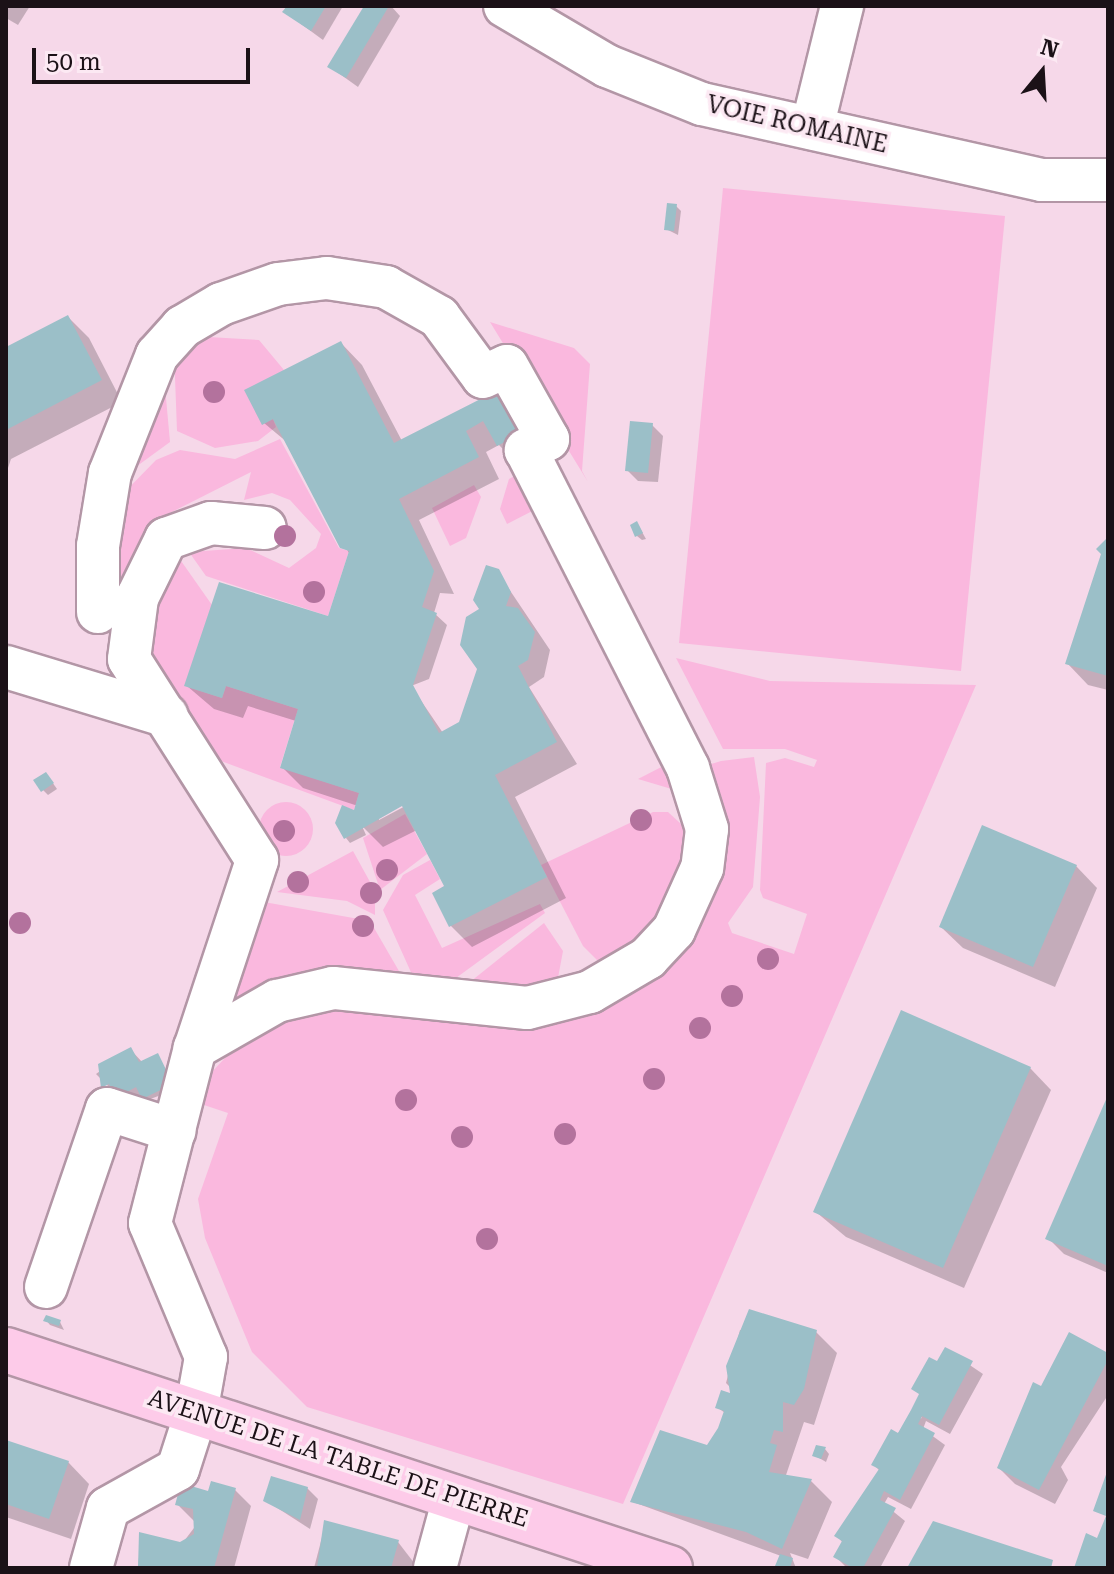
<!DOCTYPE html>
<style>
body{margin:0}
#map{position:relative;width:1114px;height:1574px;overflow:hidden;background:#f6d8e9;font-family:"Roboto Serif",serif}
div>[style]{position:absolute}
.green>*{inset:0;background:#fab8de}
.round{border-radius:50%}
.shadow>*{inset:0;background:#0003}
.building>*{inset:0;background:#9bbfc8}
.roads{filter:drop-shadow(2px 0 #b396a6) drop-shadow(-2px 0 #b396a6) drop-shadow(0 2px #b396a6) drop-shadow(0 -2px #b396a6)}
.minor>*{height:42px;margin:-21px;padding:0 21px;transform-origin:21px;border-radius:21px;background:#fff}
.major>*{height:44px;margin:-22px;padding:0 22px;transform-origin:22px;border-radius:22px;background:#fdcbe9}
.trees>*{width:22px;height:22px;margin:-11px;border-radius:50%;background:#b3729d}
span{translate:-50% -50%;white-space:nowrap;text-align:center;line-height:1.15;-webkit-text-stroke:7px #fce9f3;paint-order:stroke}
.street-label{font-size:24px;color:#1b1117}
.frame{position:absolute;inset:0;border:8px solid #1b1117;pointer-events:none}
.north{position:absolute;left:1002px;top:32px;width:80px;height:80px;-webkit-text-stroke:6px #fce9f3;paint-order:stroke;rotate:18deg;font-size:22px;font-weight:700;line-height:32px;text-align:center;color:#1b1117}
.north::after{content:'';display:block;margin:auto;width:28px;height:36px;background:#1b1117;clip-path:polygon(50% 0,100% 100%,50% 72%,0 100%)}
.scale{position:absolute;left:32px;top:48px;width:218px;height:36px;box-sizing:border-box;border:4px solid #1b1117;border-top:0;padding-left:10px;font-size:24px;line-height:28px;white-space:nowrap;color:#1b1117;-webkit-text-stroke:6px #fce9f3;paint-order:stroke}
</style>
<div id="map">
<div class="green">
<i style="clip-path:polygon(723px 188px,1005px 216px,961px 671px,679px 643px)"></i>
<i style="clip-path:polygon(490px 322px,574px 348px,590px 364px,582px 471px,588px 482px)"></i>
<i style="clip-path:polygon(191px 336px,259px 340px,284px 370px,262px 424px,273px 419px,276px 427px,258px 441px,215px 448px,177px 431px,174px 351px)"></i>
<i style="clip-path:polygon(163px 365px,170px 442px,118px 480px)"></i>
<i style="clip-path:polygon(280px 439px,339px 548px,349px 551px,328px 616px,206px 576px,189px 552px,246px 548px,289px 568px,316px 548px,321px 534px,290px 500px,272px 493px,244px 500px,251px 472px,162px 517px,138px 585px,111px 590px,115px 502px,156px 460px,180px 450px,235px 459px)"></i>
<i style="clip-path:polygon(522px 472px,544px 505px,507px 524px,500px 509px,509px 479px)"></i>
<i style="clip-path:polygon(474px 485px,481px 497px,466px 538px,450px 546px,432px 508px)"></i>
<i style="clip-path:polygon(179px 558px,212px 605px,185px 686px,222px 698px,226px 686px,298px 709px,280px 767px,359px 793px,354px 810px,221px 761px,205px 747px,152px 655px,155px 599px)"></i>
<i style="clip-path:polygon(676px 658px,770px 681px,976px 685px,623px 1504px,307px 1407px,252px 1352px,205px 1238px,198px 1199px,228px 1113px,198px 1103px,210px 1074px,252px 1029px,334px 997px,590px 1007px,723px 835px,722px 798px,708px 765px,721px 761px,754px 757px,760px 797px,753px 887px,728px 923px,732px 933px,794px 954px,807px 914px,763px 898px,760px 890px,766px 763px,785px 758px,814px 767px,817px 760px,785px 749px,723px 749px)"></i>
<i style="clip-path:polygon(675px 760px,675px 790px,638px 779px)"></i>
<i class="round" style="left:259px;top:802px;width:54px;height:54px"></i>
<i style="clip-path:polygon(653px 812px,668px 812px,693px 835px,660px 932px,612px 965px,598px 961px,583px 946px,541px 865px)"></i>
<i style="clip-path:polygon(405px 814px,427px 854px,380px 890px,363px 838px)"></i>
<i style="clip-path:polygon(353px 851px,375px 891px,375px 915px,347px 901px,277px 892px)"></i>
<i style="clip-path:polygon(430px 860px,440px 879px,415px 895px,442px 948px,540px 904px,545px 913px,445px 986px,414px 979px,383px 910px,403px 875px)"></i>
<i style="clip-path:polygon(264px 902px,370px 921px,403px 978px,233px 1005px)"></i>
<i style="clip-path:polygon(544px 923px,563px 951px,557px 983px,548px 990px,470px 982px)"></i>
</div>
<div class="shadow">
<i style="clip-path:polygon(6px 6px,30px 6px,18px 25px,6px 18px)"></i>
<i style="clip-path:polygon(299px 6px,343px 6px,323px 40px,286px 13px)"></i>
<i style="clip-path:polygon(367px 6px,391px 6px,400px 16px,358px 87px,330px 67px)"></i>
<i style="clip-path:polygon(676px 206px,681px 211px,678px 235px,666px 229px)"></i>
<i style="clip-path:polygon(68px 317px,89px 338px,122px 402px,11px 459px,6px 474px,6px 351px)"></i>
<i style="clip-path:polygon(evenodd,341px 343px,362px 365px,402px 441px,506px 388px,520px 467px,499px 445px,486px 452px,499px 479px,419px 520px,454px 594px,440px 593px,434px 613px,447px 625px,429px 679px,411px 686px,443px 733px,460px 724px,481px 671px,482px 610px,497px 571px,550px 650px,544px 677px,529px 687px,577px 764px,515px 797px,566px 898px,472px 947px,451px 926px,446px 887px,417px 830px,383px 847px,362px 826px,366px 835px,350px 843px,346px 838px,358px 806px,303px 788px,282px 767px,296px 721px,248px 706px,243px 718px,214px 709px,187px 686px,329px 619px,350px 555px,288px 443px,264px 423px,341px 343px,410px 800px,411px 803px,379px 820px,379px 815px,410px 800px)"></i>
<i style="clip-path:polygon(652px 425px,663px 436px,658px 482px,638px 481px,627px 470px)"></i>
<i style="clip-path:polygon(637px 523px,646px 539px,642px 540px,637px 536px)"></i>
<i style="clip-path:polygon(1108px 540px,1108px 690px,1088px 685px,1067px 663px)"></i>
<i style="clip-path:polygon(50px 779px,57px 789px,48px 795px,43px 790px)"></i>
<i style="clip-path:polygon(1076px 866px,1097px 888px,1055px 987px,963px 948px,941px 927px)"></i>
<i style="clip-path:polygon(130px 1049px,143px 1063px,157px 1055px,177px 1089px,129px 1107px,96px 1074px)"></i>
<i style="clip-path:polygon(1030px 1068px,1051px 1090px,964px 1288px,846px 1237px,816px 1212px)"></i>
<i style="clip-path:polygon(1108px 1100px,1108px 1273px,1064px 1254px,1048px 1238px)"></i>
<i style="clip-path:polygon(46px 1320px,60px 1322px,64px 1330px,50px 1325px)"></i>
<i style="clip-path:polygon(740px 1330px,816px 1332px,837px 1353px,814px 1425px,804px 1422px,785px 1478px,811px 1481px,832px 1502px,808px 1559px,790px 1553px,796px 1568px,779px 1568px,781px 1556px,633px 1502px,708px 1448px,720px 1431px,725px 1413px,717px 1407px,733px 1390px,726px 1383px)"></i>
<i style="clip-path:polygon(946px 1349px,983px 1374px,950px 1434px,926px 1421px,923px 1429px,945px 1445px,911px 1509px,888px 1497px,884px 1504px,905px 1521px,880px 1568px,847px 1568px,836px 1557px,843px 1543px,837px 1536px,881px 1472px,874px 1465px,908px 1420px,922px 1418px,913px 1409px)"></i>
<i style="clip-path:polygon(1108px 1355px,1108px 1395px,1061px 1467px,1068px 1480px,1055px 1504px,1015px 1484px,999px 1468px,1041px 1389px)"></i>
<i style="clip-path:polygon(6px 1442px,68px 1462px,89px 1484px,71px 1539px,6px 1517px)"></i>
<i style="clip-path:polygon(825px 1449px,829px 1454px,826px 1462px,814px 1455px)"></i>
<i style="clip-path:polygon(307px 1488px,318px 1499px,310px 1529px,265px 1500px)"></i>
<i style="clip-path:polygon(235px 1490px,251px 1506px,234px 1568px,138px 1568px,141px 1534px,181px 1545px,197px 1524px,177px 1504px)"></i>
<i style="clip-path:polygon(326px 1522px,398px 1542px,418px 1568px,314px 1568px)"></i>
</div>
<div class="building">
<i style="clip-path:polygon(326px 6px,311px 31px,282px 12px,287px 6px)"></i>
<i style="clip-path:polygon(364px 6px,389px 6px,346px 78px,327px 67px)"></i>
<i style="clip-path:polygon(667px 203px,677px 204px,674px 231px,664px 230px)"></i>
<i style="clip-path:polygon(68px 315px,102px 380px,6px 430px,6px 347px)"></i>
<i style="clip-path:polygon(341px 341px,394px 443px,506px 386px,530px 429px,497px 446px,483px 421px,466px 431px,479px 457px,399px 499px,434px 571px,422px 607px,437px 613px,413px 685px,439px 733px,459px 722px,477px 669px,460px 645px,466px 617px,479px 609px,473px 600px,486px 565px,499px 569px,511px 592px,506px 606px,518px 608px,535px 632px,528px 660px,518px 666px,557px 742px,495px 775px,547px 877px,449px 927px,432px 893px,444px 886px,402px 806px,344px 839px,335px 823px,342px 805px,354px 810px,359px 793px,280px 768px,298px 709px,226px 686px,222px 698px,184px 686px,219px 582px,328px 616px,349px 551px,340px 548px,273px 419px,262px 425px,244px 390px)"></i>
<i style="clip-path:polygon(630px 421px,653px 423px,648px 473px,625px 471px)"></i>
<i style="clip-path:polygon(637px 521px,643px 533px,635px 537px,630px 525px)"></i>
<i style="clip-path:polygon(1108px 537px,1108px 676px,1065px 664px,1101px 554px,1096px 549px)"></i>
<i style="clip-path:polygon(46px 772px,54px 783px,41px 792px,33px 780px)"></i>
<i style="clip-path:polygon(982px 825px,1077px 865px,1033px 967px,939px 927px)"></i>
<i style="clip-path:polygon(901px 1010px,1031px 1067px,943px 1268px,813px 1212px)"></i>
<i style="clip-path:polygon(131px 1047px,139px 1062px,158px 1053px,173px 1084px,142px 1099px,136px 1087px,116px 1098px,109px 1084px,101px 1088px,98px 1064px)"></i>
<i style="clip-path:polygon(1108px 1095px,1108px 1266px,1045px 1239px)"></i>
<i style="clip-path:polygon(749px 1309px,817px 1330px,804px 1389px,794px 1405px,783px 1402px,783px 1432px,774px 1430px,770px 1443px,777px 1445px,769px 1472px,812px 1479px,782px 1549px,746px 1532px,630px 1502px,660px 1430px,707px 1445px,718px 1428px,724px 1411px,715px 1408px,721px 1390px,730px 1393px,726px 1366px)"></i>
<i style="clip-path:polygon(46px 1315px,61px 1320px,59px 1326px,43px 1321px)"></i>
<i style="clip-path:polygon(1069px 1332px,1108px 1353px,1108px 1360px,1039px 1490px,997px 1468px,1033px 1382px,1041px 1386px)"></i>
<i style="clip-path:polygon(945px 1347px,973px 1361px,939px 1425px,922px 1416px,918px 1424px,935px 1433px,900px 1500px,884px 1491px,880px 1500px,896px 1508px,863px 1568px,853px 1568px,833px 1557px,842px 1541px,834px 1536px,879px 1469px,871px 1465px,891px 1429px,898px 1433px,911px 1410px,919px 1394px,911px 1389px,929px 1357px,937px 1361px)"></i>
<i style="clip-path:polygon(6px 1440px,69px 1461px,49px 1519px,6px 1504px)"></i>
<i style="clip-path:polygon(816px 1445px,826px 1447px,821px 1459px,812px 1456px)"></i>
<i style="clip-path:polygon(1108px 1469px,1108px 1560px,1105px 1568px,1074px 1568px,1086px 1533px,1097px 1538px,1106px 1516px,1093px 1511px)"></i>
<i style="clip-path:polygon(271px 1476px,308px 1487px,300px 1520px,263px 1501px)"></i>
<i style="clip-path:polygon(211px 1481px,236px 1488px,214px 1568px,138px 1568px,139px 1532px,180px 1542px,194px 1534px,193px 1509px,175px 1505px,181px 1483px,208px 1491px)"></i>
<i style="clip-path:polygon(324px 1520px,399px 1540px,391px 1568px,317px 1568px)"></i>
<i style="clip-path:polygon(933px 1521px,1053px 1560px,1051px 1568px,907px 1568px)"></i>
<i style="clip-path:polygon(780px 1554px,793px 1558px,790px 1568px,775px 1566px)"></i>
</div>
<div class="roads">
<div class="minor">
<i style="left:505px;top:6px;width:118px;rotate:30.5deg"></i>
<i style="left:607px;top:66px;width:102px;rotate:21.8deg"></i>
<i style="left:702px;top:104px;width:348px;rotate:12.6deg"></i>
<i style="left:1042px;top:180px;width:66px"></i>
<i style="left:812px;top:128px;width:126px;rotate:-76.2deg"></i>
<i style="left:98px;top:612px;width:66px;rotate:-90deg"></i>
<i style="left:98px;top:546px;width:74px;rotate:-80.7deg"></i>
<i style="left:110px;top:473px;width:127px;rotate:-68.3deg"></i>
<i style="left:157px;top:355px;width:38px;rotate:-48deg"></i>
<i style="left:182px;top:327px;width:45px;rotate:-30.5deg"></i>
<i style="left:221px;top:304px;width:60px;rotate:-19.3deg"></i>
<i style="left:278px;top:284px;width:49px;rotate:-7deg"></i>
<i style="left:327px;top:278px;width:60px;rotate:8.7deg"></i>
<i style="left:386px;top:287px;width:61px;rotate:29.5deg"></i>
<i style="left:439px;top:317px;width:74px;rotate:53.7deg"></i>
<i style="left:483px;top:377px;width:26px;rotate:-25deg"></i>
<i style="left:507px;top:366px;width:84px;rotate:60.7deg"></i>
<i style="left:548px;top:439px;width:25px;rotate:153deg"></i>
<i style="left:526px;top:450px;width:357px;rotate:63deg"></i>
<i style="left:688px;top:768px;width:64px;rotate:72.7deg"></i>
<i style="left:707px;top:829px;width:39px;rotate:97deg"></i>
<i style="left:702px;top:868px;width:68px;rotate:114.3deg"></i>
<i style="left:674px;top:930px;width:38px;rotate:133deg"></i>
<i style="left:648px;top:958px;width:67px;rotate:149.6deg"></i>
<i style="left:590px;top:992px;width:65px;rotate:165.7deg"></i>
<i style="left:527px;top:1008px;width:195px;rotate:-174.1deg"></i>
<i style="left:333px;top:988px;width:57px;rotate:166.9deg"></i>
<i style="left:277px;top:1001px;width:95px;rotate:150.2deg"></i>
<i style="left:6px;top:667px;width:168px;rotate:16.9deg"></i>
<i style="left:46px;top:1287px;width:188px;rotate:-71.1deg"></i>
<i style="left:107px;top:1109px;width:71px;rotate:17.9deg"></i>
<i style="left:91px;top:1568px;width:62px;rotate:-74.2deg"></i>
<i style="left:108px;top:1508px;width:80px;rotate:-29.1deg"></i>
<i style="left:178px;top:1469px;width:59px;rotate:-72.2deg"></i>
<i style="left:196px;top:1413px;width:57px;rotate:-79.9deg"></i>
<i style="left:206px;top:1357px;width:145px;rotate:-112.7deg"></i>
<i style="left:150px;top:1223px;width:181px;rotate:-75.6deg"></i>
<i style="left:195px;top:1048px;width:198px;rotate:-71.7deg"></i>
<i style="left:257px;top:860px;width:238px;rotate:-122.5deg"></i>
<i style="left:129px;top:659px;width:62px;rotate:-82.5deg"></i>
<i style="left:137px;top:598px;width:66px;rotate:-63.8deg"></i>
<i style="left:166px;top:539px;width:48px;rotate:-19.6deg"></i>
<i style="left:211px;top:523px;width:54px;rotate:5.3deg"></i>
<i style="left:435px;top:1568px;width:73px;rotate:-74.8deg"></i>
</div>
<div class="major">
<i style="left:6px;top:1350px;width:699px;rotate:18.18deg"></i>
</div>
</div>
<div class="trees">
<i style="left:214px;top:392px"></i>
<i style="left:285px;top:536px"></i>
<i style="left:314px;top:592px"></i>
<i style="left:641px;top:820px"></i>
<i style="left:284px;top:831px"></i>
<i style="left:387px;top:870px"></i>
<i style="left:298px;top:882px"></i>
<i style="left:371px;top:893px"></i>
<i style="left:20px;top:923px"></i>
<i style="left:363px;top:926px"></i>
<i style="left:768px;top:959px"></i>
<i style="left:732px;top:996px"></i>
<i style="left:700px;top:1028px"></i>
<i style="left:654px;top:1079px"></i>
<i style="left:406px;top:1100px"></i>
<i style="left:565px;top:1134px"></i>
<i style="left:462px;top:1137px"></i>
<i style="left:487px;top:1239px"></i>
</div>
<div class="street-label">
<span style="left:797px;top:125px;rotate:13deg">VOIE ROMAINE</span>
<span style="left:338px;top:1459px;rotate:18deg">AVENUE DE LA TABLE DE PIERRE</span>
</div>
<div class="frame"></div>
<div class="north">N</div>
<div class="scale">50 m</div>
</div>
